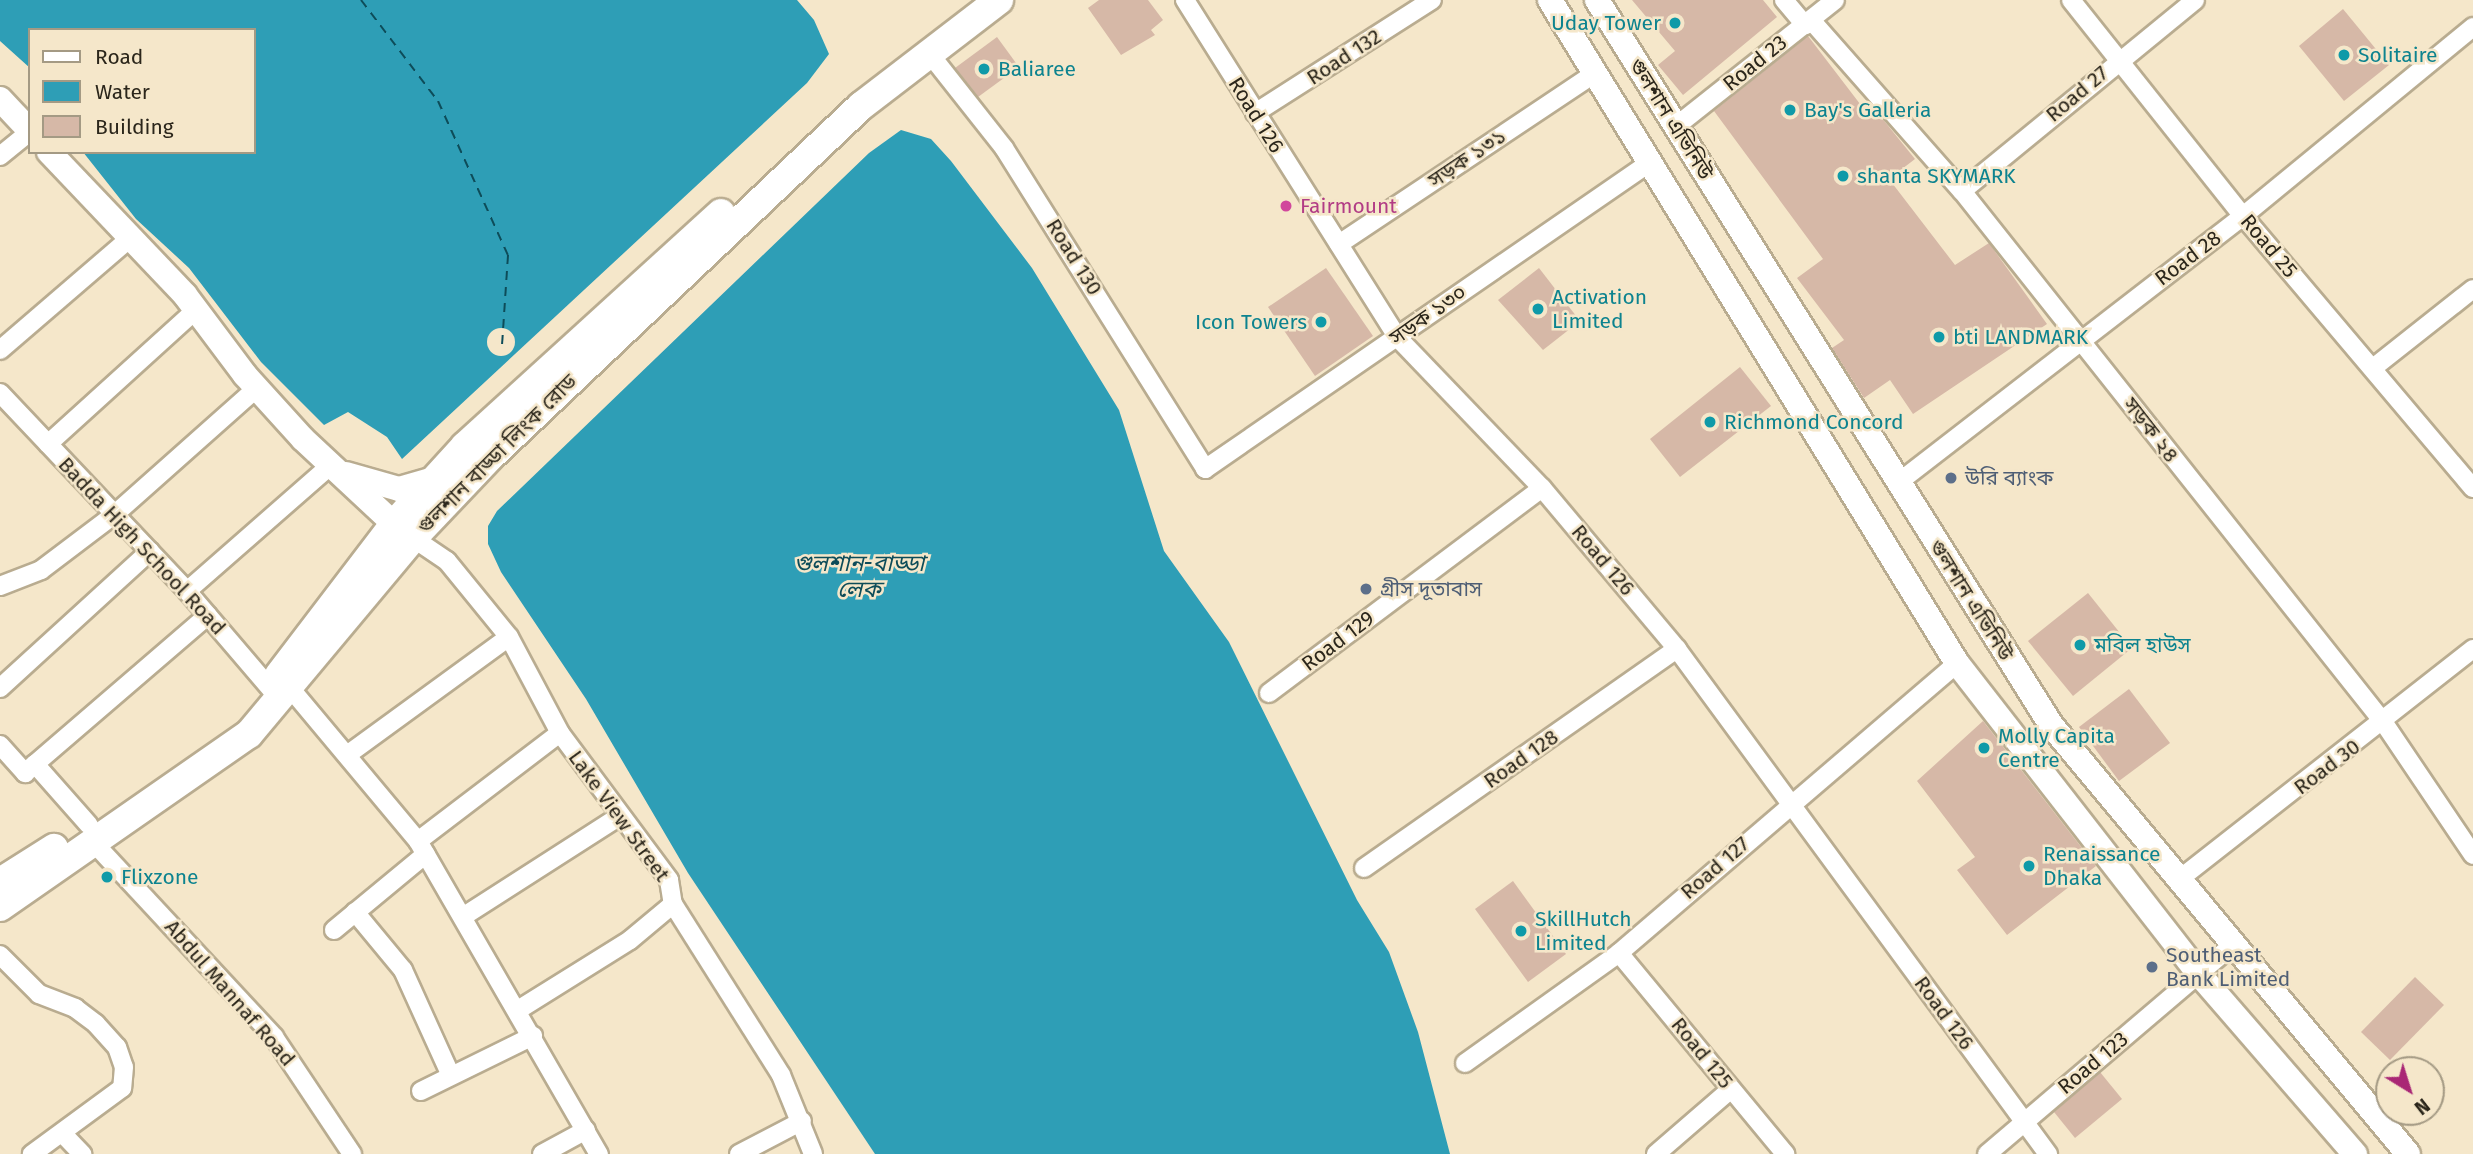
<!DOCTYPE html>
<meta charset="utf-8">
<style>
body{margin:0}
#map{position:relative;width:2473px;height:1154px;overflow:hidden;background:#f5e7ca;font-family:"Fira Sans","Noto Sans Bengali",sans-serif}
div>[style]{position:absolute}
.water>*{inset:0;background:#2e9eb6}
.pier>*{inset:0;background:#f5e7ca}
.round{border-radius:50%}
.ferry>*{height:2px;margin-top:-1px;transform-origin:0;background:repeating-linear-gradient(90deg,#0d4c59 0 9px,transparent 0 16px)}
.building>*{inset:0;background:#d6b8a7}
.roads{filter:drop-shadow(2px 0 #b9ac90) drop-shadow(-2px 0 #b9ac90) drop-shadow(0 2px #b9ac90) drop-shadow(0 -2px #b9ac90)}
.street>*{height:18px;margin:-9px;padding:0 9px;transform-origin:9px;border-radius:9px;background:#fff}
.secondary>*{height:24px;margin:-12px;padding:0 12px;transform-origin:12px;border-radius:12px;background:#fff}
.primary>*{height:28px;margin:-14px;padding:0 14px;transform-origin:14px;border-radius:14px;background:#fff}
.dots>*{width:19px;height:19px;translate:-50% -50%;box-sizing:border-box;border:4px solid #f5e7ca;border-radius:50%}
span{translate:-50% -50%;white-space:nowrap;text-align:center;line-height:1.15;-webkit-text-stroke:5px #f5e7ca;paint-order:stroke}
.culture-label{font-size:21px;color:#0d838f}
.right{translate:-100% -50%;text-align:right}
.left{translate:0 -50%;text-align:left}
.street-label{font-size:21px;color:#2b261b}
.hotel-label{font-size:21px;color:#b23c85}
.service-label{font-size:21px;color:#4e5e75}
.water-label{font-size:23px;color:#0d4c59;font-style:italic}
.legend{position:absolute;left:28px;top:28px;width:228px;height:126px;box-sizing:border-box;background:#f5e7ca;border:2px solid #a49a84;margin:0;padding:9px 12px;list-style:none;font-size:21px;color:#2b261b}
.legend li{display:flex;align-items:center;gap:14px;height:35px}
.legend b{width:35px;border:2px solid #a49a84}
.north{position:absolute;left:2375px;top:1056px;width:70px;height:70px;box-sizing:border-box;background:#f5e7ca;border:2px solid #a49a84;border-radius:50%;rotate:142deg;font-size:19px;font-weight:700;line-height:28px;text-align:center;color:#2b261b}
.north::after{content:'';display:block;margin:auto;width:24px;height:32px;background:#a92775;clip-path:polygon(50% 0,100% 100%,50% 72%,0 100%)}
</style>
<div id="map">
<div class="water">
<i style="clip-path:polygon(0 0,797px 0,814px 20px,829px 54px,807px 83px,402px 459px,387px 437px,348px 412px,324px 425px,261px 362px,189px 268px,136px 219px,83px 152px,254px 152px,254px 30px,30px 30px,30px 68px,0 41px)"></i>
<i style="clip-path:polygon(901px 130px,931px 139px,951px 161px,1032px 268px,1119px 410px,1164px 551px,1229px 642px,1357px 900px,1389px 952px,1418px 1032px,1450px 1154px,875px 1154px,688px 873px,586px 699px,501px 572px,488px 544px,488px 526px,497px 511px,869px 153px)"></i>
</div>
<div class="pier">
<i class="round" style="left:487px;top:328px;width:28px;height:28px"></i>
</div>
<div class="ferry">
<i style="left:361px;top:0;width:127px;rotate:52.7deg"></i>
<i style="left:438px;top:101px;width:169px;rotate:65.6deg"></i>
<i style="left:508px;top:255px;width:91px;rotate:93.8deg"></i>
</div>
<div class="building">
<i style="clip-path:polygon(1099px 0,1148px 0,1163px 20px,1151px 30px,1155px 35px,1121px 55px,1088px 8px)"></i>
<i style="clip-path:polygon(1632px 0,1763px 0,1777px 17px,1683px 95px,1658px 65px,1675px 51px)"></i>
<i style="clip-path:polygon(2343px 9px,2389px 65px,2344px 101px,2299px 46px)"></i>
<i style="clip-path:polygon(1808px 36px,1870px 117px,1877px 112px,1915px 159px,1889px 179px,1955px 265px,1989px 243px,2047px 324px,1913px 414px,1890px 380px,1864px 398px,1832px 348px,1844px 340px,1797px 278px,1823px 259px,1714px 111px)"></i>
<i style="clip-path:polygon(997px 37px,1019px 67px,978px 97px,955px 68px)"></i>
<i style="clip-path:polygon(1326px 268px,1373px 336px,1315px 376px,1268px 307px)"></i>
<i style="clip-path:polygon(1539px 268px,1580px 321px,1543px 350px,1498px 300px)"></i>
<i style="clip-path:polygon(1740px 367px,1771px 406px,1680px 477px,1650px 439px)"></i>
<i style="clip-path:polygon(2088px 593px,2132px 648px,2073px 696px,2028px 641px)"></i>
<i style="clip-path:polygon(2129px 689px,2170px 743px,2119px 781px,2079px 727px)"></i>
<i style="clip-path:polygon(1983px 721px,2096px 866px,2007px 935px,1957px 870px,1975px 857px,1917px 781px)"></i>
<i style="clip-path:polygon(1513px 881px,1566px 954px,1528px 982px,1475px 909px)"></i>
<i style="clip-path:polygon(2415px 977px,2444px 1005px,2390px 1060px,2361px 1032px)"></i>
<i style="clip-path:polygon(2100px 1072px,2122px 1099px,2075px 1138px,2054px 1112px)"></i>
</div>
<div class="roads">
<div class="street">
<i style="left:1185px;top:0;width:398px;rotate:57.8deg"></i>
<i style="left:1397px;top:337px;width:209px;rotate:46.2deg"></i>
<i style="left:1542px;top:488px;width:210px;rotate:50deg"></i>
<i style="left:1677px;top:649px;width:627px;rotate:53.7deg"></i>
<i style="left:1784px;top:0;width:33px;rotate:50deg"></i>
<i style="left:2071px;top:0;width:276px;rotate:51.5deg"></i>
<i style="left:2243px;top:216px;width:356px;rotate:49.8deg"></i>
<i style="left:1811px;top:20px;width:228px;rotate:48.6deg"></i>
<i style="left:1962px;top:191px;width:679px;rotate:51.58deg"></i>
<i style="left:2384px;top:723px;width:159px;rotate:56deg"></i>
<i style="left:929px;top:53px;width:121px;rotate:51.7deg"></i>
<i style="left:1004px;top:148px;width:379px;rotate:57.9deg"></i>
<i style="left:1205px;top:469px;width:543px;rotate:-34.57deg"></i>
<i style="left:1255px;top:113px;width:210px;rotate:-32.6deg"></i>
<i style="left:1675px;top:127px;width:204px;rotate:-38.4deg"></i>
<i style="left:0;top:156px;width:38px;rotate:-39deg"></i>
<i style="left:1962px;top:191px;width:301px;rotate:-39.3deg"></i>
<i style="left:1339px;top:244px;width:308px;rotate:-33.7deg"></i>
<i style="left:0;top:350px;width:169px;rotate:-40.7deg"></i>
<i style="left:2373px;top:368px;width:127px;rotate:-38.3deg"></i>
<i style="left:0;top:393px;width:272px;rotate:46.6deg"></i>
<i style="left:187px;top:591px;width:145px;rotate:49.5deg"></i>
<i style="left:48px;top:444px;width:200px;rotate:-42.2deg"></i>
<i style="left:1899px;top:482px;width:435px;rotate:-37.7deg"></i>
<i style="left:2243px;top:216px;width:298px;rotate:-39.4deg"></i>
<i style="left:413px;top:538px;width:41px;rotate:34.1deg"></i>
<i style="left:447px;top:561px;width:98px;rotate:50.8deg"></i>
<i style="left:509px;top:637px;width:109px;rotate:62deg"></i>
<i style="left:560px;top:733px;width:183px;rotate:53.4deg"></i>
<i style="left:669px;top:880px;width:24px;rotate:81deg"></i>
<i style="left:673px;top:904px;width:202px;rotate:57.7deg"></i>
<i style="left:781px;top:1075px;width:85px;rotate:67.9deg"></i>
<i style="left:0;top:586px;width:44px;rotate:-21.3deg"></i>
<i style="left:41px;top:570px;width:93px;rotate:-37.1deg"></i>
<i style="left:115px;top:514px;width:190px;rotate:-41.6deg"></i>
<i style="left:187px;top:591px;width:193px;rotate:-41.2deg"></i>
<i style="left:0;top:688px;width:203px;rotate:-42.4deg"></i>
<i style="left:291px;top:689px;width:198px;rotate:50.1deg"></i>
<i style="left:418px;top:841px;width:362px;rotate:60deg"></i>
<i style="left:1269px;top:693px;width:341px;rotate:-36.9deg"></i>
<i style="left:0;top:745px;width:38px;rotate:48deg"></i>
<i style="left:25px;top:773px;width:13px;rotate:-42deg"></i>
<i style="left:35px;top:764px;width:81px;rotate:48.5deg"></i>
<i style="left:347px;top:755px;width:200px;rotate:-36.1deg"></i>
<i style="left:35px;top:764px;width:228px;rotate:-40.7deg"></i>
<i style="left:418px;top:841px;width:178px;rotate:-37.3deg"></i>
<i style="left:94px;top:843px;width:265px;rotate:47.1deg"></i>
<i style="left:274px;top:1037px;width:141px;rotate:56.3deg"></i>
<i style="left:1364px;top:868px;width:382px;rotate:-35deg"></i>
<i style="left:2177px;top:881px;width:376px;rotate:-38.1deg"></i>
<i style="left:355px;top:912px;width:75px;rotate:50.4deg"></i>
<i style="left:403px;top:970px;width:116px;rotate:65.6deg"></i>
<i style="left:464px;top:916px;width:185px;rotate:-32.7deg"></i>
<i style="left:334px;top:930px;width:119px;rotate:-39.6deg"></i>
<i style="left:1619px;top:953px;width:261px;rotate:50.4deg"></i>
<i style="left:0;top:955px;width:55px;rotate:45deg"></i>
<i style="left:39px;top:994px;width:39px;rotate:21deg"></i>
<i style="left:75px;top:1008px;width:26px;rotate:37deg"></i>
<i style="left:96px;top:1024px;width:31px;rotate:48deg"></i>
<i style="left:117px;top:1047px;width:21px;rotate:71deg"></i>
<i style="left:124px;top:1067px;width:21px;rotate:95deg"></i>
<i style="left:122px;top:1088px;width:112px;rotate:143.7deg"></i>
<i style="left:518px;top:1010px;width:132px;rotate:-32deg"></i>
<i style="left:630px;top:940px;width:56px;rotate:-39.9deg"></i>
<i style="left:1465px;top:1063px;width:189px;rotate:-35.5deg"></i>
<i style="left:1619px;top:953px;width:445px;rotate:-40.6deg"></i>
<i style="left:421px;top:1091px;width:125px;rotate:-26.2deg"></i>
<i style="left:63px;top:1134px;width:28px;rotate:46deg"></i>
<i style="left:542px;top:1154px;width:50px;rotate:-28.6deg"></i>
<i style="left:739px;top:1154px;width:71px;rotate:-27.6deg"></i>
<i style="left:1656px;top:1154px;width:99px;rotate:-40.9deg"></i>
<i style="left:1987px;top:1154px;width:321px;rotate:-40.4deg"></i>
</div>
<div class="secondary">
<i style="left:1550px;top:0;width:778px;rotate:58.46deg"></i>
<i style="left:1957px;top:663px;width:393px;rotate:52.1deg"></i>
<i style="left:2198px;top:973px;width:240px;rotate:49.1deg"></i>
<i style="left:1597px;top:0;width:855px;rotate:57.94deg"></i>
<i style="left:2051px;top:725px;width:558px;rotate:50.23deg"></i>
<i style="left:0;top:99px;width:44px;rotate:46.8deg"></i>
<i style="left:49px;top:152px;width:197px;rotate:46.4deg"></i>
<i style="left:185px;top:295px;width:100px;rotate:53.1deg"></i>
<i style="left:245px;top:375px;width:86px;rotate:47.8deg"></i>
<i style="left:303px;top:439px;width:125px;rotate:43deg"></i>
<i style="left:346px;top:474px;width:55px;rotate:15.8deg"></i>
<i style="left:399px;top:489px;width:37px;rotate:-16deg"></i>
</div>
<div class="primary">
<i style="left:279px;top:675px;width:190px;rotate:-52.7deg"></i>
<i style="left:394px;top:524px;width:105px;rotate:-47.7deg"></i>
<i style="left:465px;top:446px;width:346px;rotate:-42.3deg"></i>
<i style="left:0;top:882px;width:64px;rotate:-32.2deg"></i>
<i style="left:0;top:907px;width:303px;rotate:-34.8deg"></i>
<i style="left:249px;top:734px;width:256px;rotate:-50.1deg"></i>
<i style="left:413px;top:538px;width:112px;rotate:-46.5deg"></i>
<i style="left:490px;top:457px;width:511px;rotate:-43.41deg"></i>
<i style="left:861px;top:106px;width:174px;rotate:-37.5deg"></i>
</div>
</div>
<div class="dots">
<i style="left:1675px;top:23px;background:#0f9aa8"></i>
<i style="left:2344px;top:55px;background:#0f9aa8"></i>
<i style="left:984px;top:69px;background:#0f9aa8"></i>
<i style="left:1790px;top:110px;background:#0f9aa8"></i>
<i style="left:1843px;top:176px;background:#0f9aa8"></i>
<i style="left:1286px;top:206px;background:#d1479c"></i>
<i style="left:1538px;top:309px;background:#0f9aa8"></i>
<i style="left:1321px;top:322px;background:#0f9aa8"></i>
<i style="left:1939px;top:337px;background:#0f9aa8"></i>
<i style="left:1710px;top:422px;background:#0f9aa8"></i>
<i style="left:1951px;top:478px;background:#5c6f8a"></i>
<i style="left:1366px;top:589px;background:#5c6f8a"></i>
<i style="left:2080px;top:645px;background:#0f9aa8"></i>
<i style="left:1984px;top:748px;background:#0f9aa8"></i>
<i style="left:2029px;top:866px;background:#0f9aa8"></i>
<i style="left:107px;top:877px;background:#0f9aa8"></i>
<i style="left:1521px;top:931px;background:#0f9aa8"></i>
<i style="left:2152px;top:967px;background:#5c6f8a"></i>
</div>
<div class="culture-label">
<span class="right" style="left:1661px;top:23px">Uday Tower</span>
<span class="left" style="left:2358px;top:55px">Solitaire</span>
<span class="left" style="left:998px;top:69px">Baliaree</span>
<span class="left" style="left:1804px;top:110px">Bay's Galleria</span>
<span class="left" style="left:1857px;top:176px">shanta SKYMARK</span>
<span class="left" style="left:1552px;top:309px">Activation<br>Limited</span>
<span class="right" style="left:1307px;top:322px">Icon Towers</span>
<span class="left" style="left:1953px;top:337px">bti LANDMARK</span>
<span class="left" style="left:1724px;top:422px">Richmond Concord</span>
<span class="left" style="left:2094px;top:645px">মবিল হাউস</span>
<span class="left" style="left:1998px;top:748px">Molly Capita<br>Centre</span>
<span class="left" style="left:2043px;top:866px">Renaissance<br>Dhaka</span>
<span class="left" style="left:121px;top:877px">Flixzone</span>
<span class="left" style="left:1535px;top:931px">SkillHutch<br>Limited</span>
</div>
<div class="street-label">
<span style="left:1344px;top:57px;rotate:-33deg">Road 132</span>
<span style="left:1755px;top:63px;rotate:-39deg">Road 23</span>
<span style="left:2077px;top:94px;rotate:-40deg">Road 27</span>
<span style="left:1256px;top:115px;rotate:58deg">Road 126</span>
<span style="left:1671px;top:119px;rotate:58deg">গুলশান এভিনিউ</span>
<span style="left:1467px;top:158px;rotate:-34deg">সড়ক ১৩১</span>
<span style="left:2269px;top:246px;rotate:50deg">Road 25</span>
<span style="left:1074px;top:257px;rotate:58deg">Road 130</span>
<span style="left:2188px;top:258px;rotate:-37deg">Road 28</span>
<span style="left:1428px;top:315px;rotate:-35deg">সড়ক ১৩০</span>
<span style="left:2151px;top:430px;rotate:52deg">সড়ক ২৪</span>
<span style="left:497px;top:454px;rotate:-45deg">গুলশান বাড্ডা লিংক রোড</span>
<span style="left:142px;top:546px;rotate:47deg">Badda High School Road</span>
<span style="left:1603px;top:560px;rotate:50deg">Road 126</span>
<span style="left:1971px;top:600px;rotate:58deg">গুলশান এভিনিউ</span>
<span style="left:1338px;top:641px;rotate:-37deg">Road 129</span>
<span style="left:1521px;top:759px;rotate:-35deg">Road 128</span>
<span style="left:2327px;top:767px;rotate:-37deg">Road 30</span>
<span style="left:619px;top:816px;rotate:54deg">Lake View Street</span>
<span style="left:1715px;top:868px;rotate:-41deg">Road 127</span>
<span style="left:230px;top:993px;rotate:49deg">Abdul Mannaf Road</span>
<span style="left:1944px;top:1013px;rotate:54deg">Road 126</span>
<span style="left:1702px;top:1053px;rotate:51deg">Road 125</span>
<span style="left:2093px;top:1063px;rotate:-40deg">Road 123</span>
</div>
<div class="hotel-label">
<span class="left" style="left:1300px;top:206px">Fairmount</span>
</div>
<div class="service-label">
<span class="left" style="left:1965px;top:478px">উরি ব্যাংক</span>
<span class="left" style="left:1380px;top:589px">গ্রীস দূতাবাস</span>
<span class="left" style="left:2166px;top:967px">Southeast<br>Bank Limited</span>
</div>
<div class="water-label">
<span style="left:859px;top:576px">গুলশান-বাড্ডা<br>লেক</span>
</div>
<ul class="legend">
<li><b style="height:9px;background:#fff"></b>Road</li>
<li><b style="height:19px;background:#2e9eb6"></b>Water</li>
<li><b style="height:19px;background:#d6b8a7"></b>Building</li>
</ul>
<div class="north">N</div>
</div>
